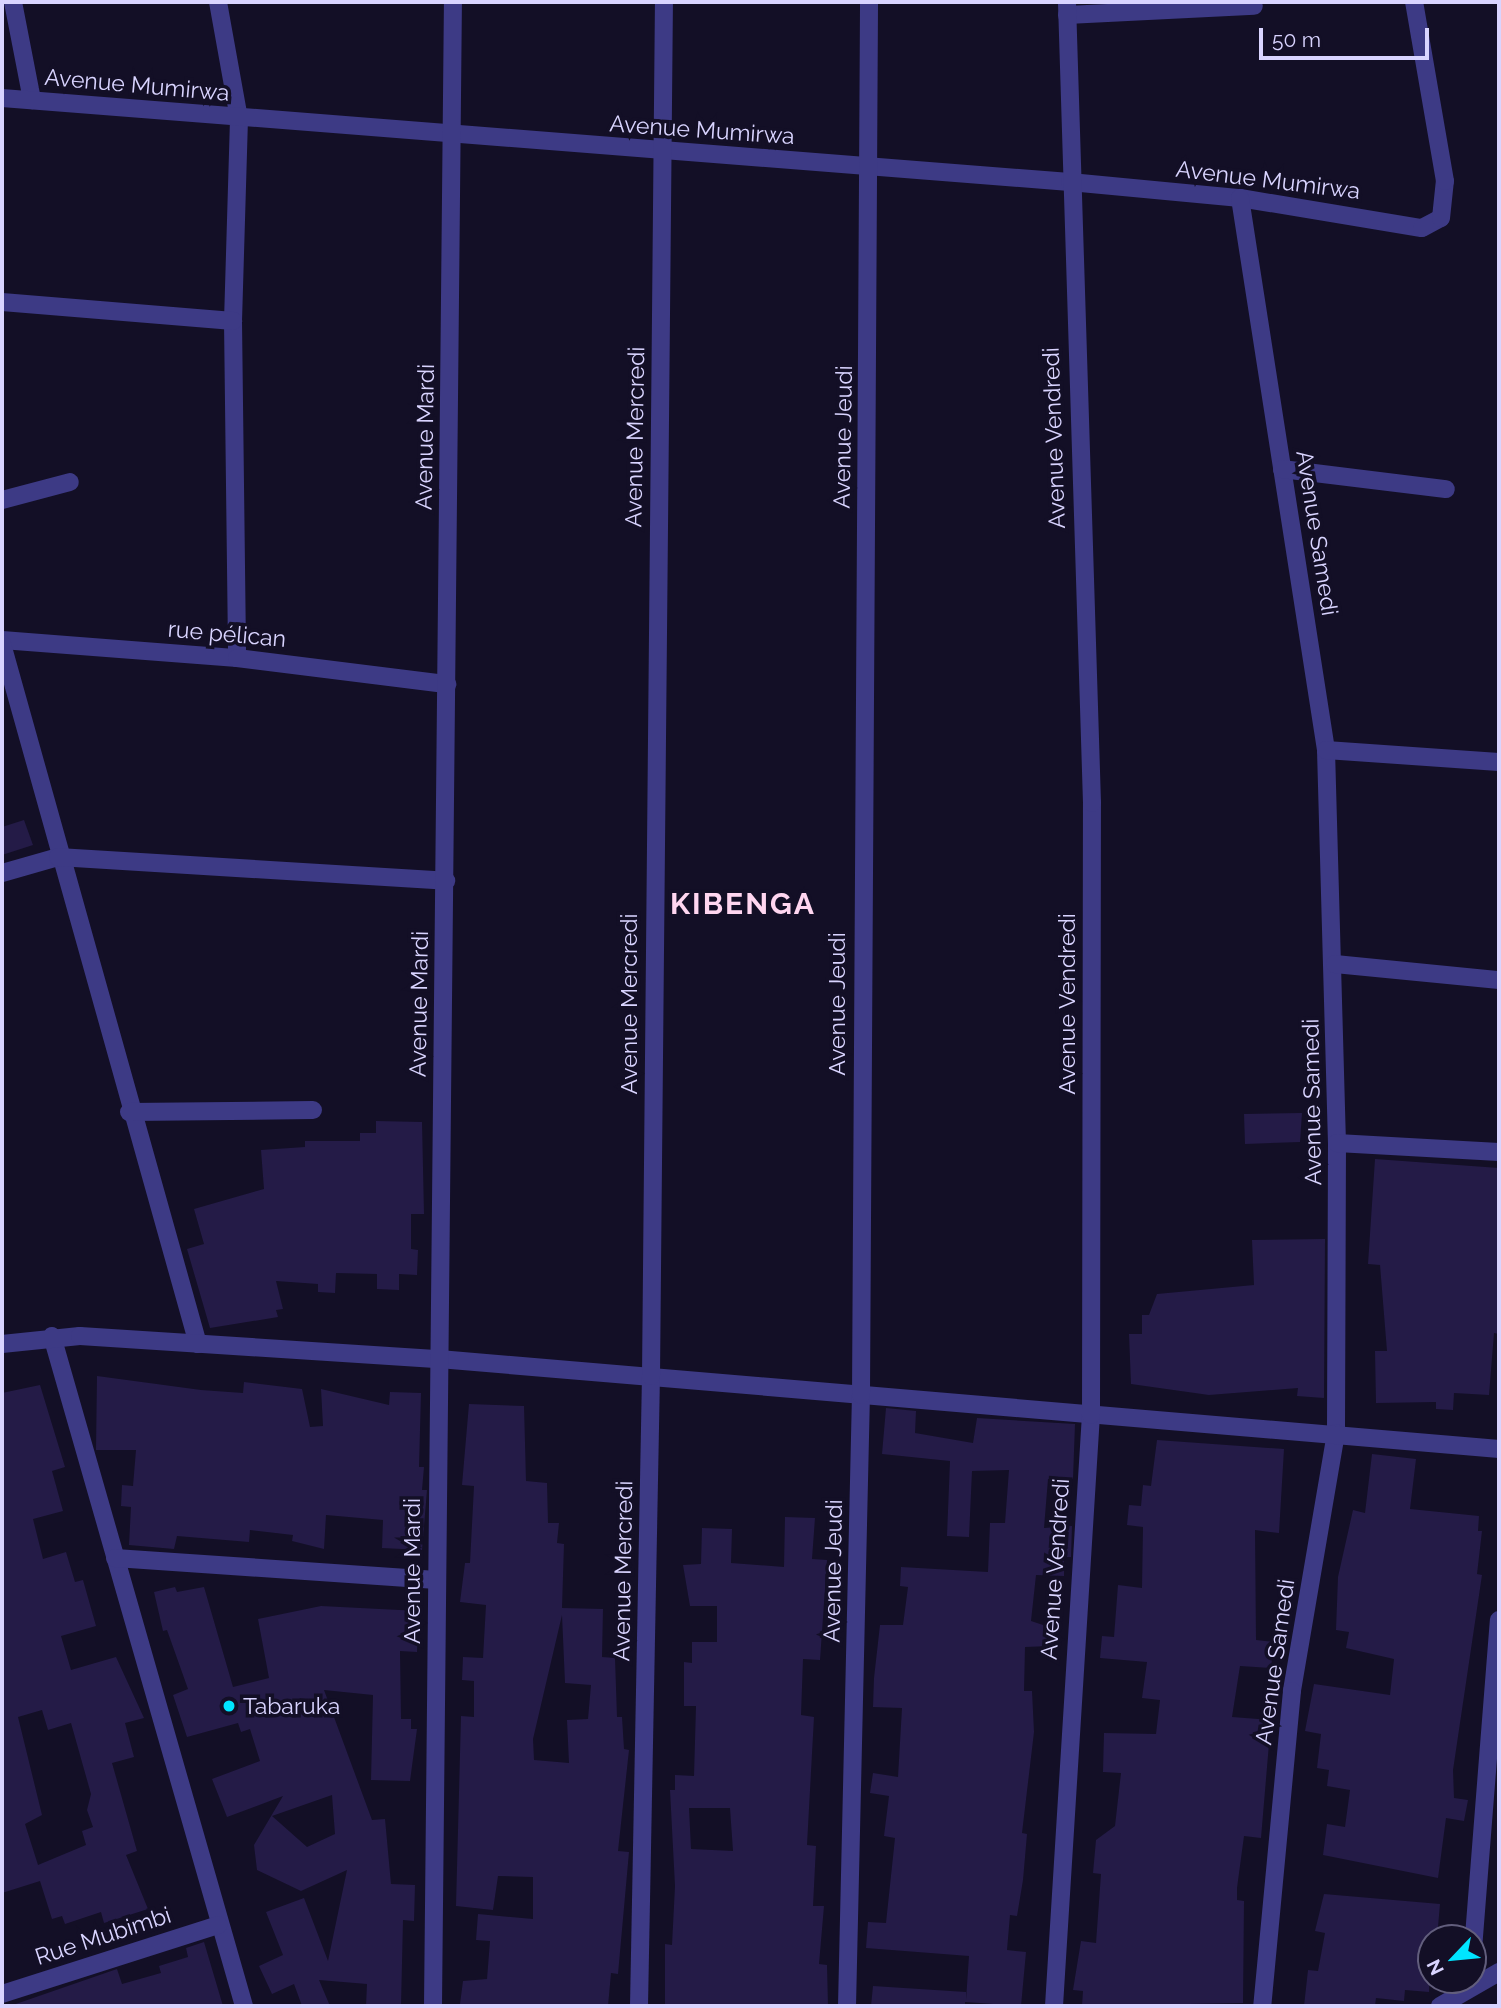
<!DOCTYPE html>
<meta charset="utf-8">
<style>
body{margin:0}
#map{position:relative;width:1501px;height:2008px;overflow:hidden;background:#130f26;font-family:Raleway,sans-serif}
div>[style]{position:absolute}
.building>*{inset:0;background:#241b47}
.minor>*{height:18px;margin:-9px;padding:0 9px;transform-origin:9px;border-radius:9px;background:#3d3a85}
.dots>*{width:19px;height:19px;translate:-50% -50%;box-sizing:border-box;border:4px solid #130f26;border-radius:50%}
span{translate:-50% -50%;white-space:nowrap;text-align:center;line-height:1.15;-webkit-text-stroke:7px #130f26;paint-order:stroke}
.street-label{font-size:23px;color:#d9d4ff}
.poi-label{font-size:23px;color:#d9d4ff}
.left{translate:0 -50%;text-align:left}
.district-label{font-size:30px;color:#ffd6f0;font-weight:700;letter-spacing:2px}
.frame{position:absolute;inset:0;border:4px solid #d9d4ff;pointer-events:none}
.north{position:absolute;left:1417px;top:1924px;width:70px;height:70px;box-sizing:border-box;background:#130f26;border:2px solid #625e7d;border-radius:50%;rotate:244deg;font-size:19px;font-weight:700;line-height:28px;text-align:center;color:#d9d4ff}
.north::after{content:'';display:block;margin:auto;width:24px;height:32px;background:#00e5ff;clip-path:polygon(50% 0,100% 100%,50% 72%,0 100%)}
.scale{position:absolute;left:1259px;top:28px;width:170px;height:32px;box-sizing:border-box;border:4px solid #d9d4ff;border-top:0;padding-left:9px;font-size:21px;line-height:24px;white-space:nowrap;color:#d9d4ff;-webkit-text-stroke:5px #130f26;paint-order:stroke}
</style>
<div id="map">
<div class="building">
<i style="clip-path:polygon(24px 820px,33px 845px,2px 855px,2px 827px)"></i>
<i style="clip-path:polygon(1302px 1113px,1300px 1142px,1245px 1144px,1244px 1114px)"></i>
<i style="clip-path:polygon(376px 1121px,422px 1122px,424px 1214px,411px 1214px,411px 1249px,418px 1250px,417px 1275px,399px 1274px,399px 1290px,377px 1289px,377px 1274px,336px 1273px,335px 1293px,318px 1292px,318px 1284px,276px 1281px,283px 1309px,276px 1310px,278px 1317px,210px 1328px,187px 1249px,204px 1244px,194px 1209px,264px 1189px,261px 1150px,305px 1147px,305px 1141px,360px 1141px,360px 1133px,376px 1133px)"></i>
<i style="clip-path:polygon(1375px 1159px,1499px 1168px,1499px 1334px,1494px 1333px,1489px 1395px,1454px 1393px,1453px 1410px,1436px 1409px,1436px 1402px,1376px 1403px,1375px 1351px,1387px 1351px,1380px 1265px,1368px 1264px)"></i>
<i style="clip-path:polygon(1325px 1239px,1324px 1398px,1297px 1396px,1298px 1388px,1209px 1395px,1131px 1384px,1129px 1334px,1142px 1334px,1142px 1315px,1149px 1315px,1157px 1294px,1254px 1285px,1252px 1240px)"></i>
<i style="clip-path:polygon(97px 1376px,201px 1390px,243px 1393px,244px 1382px,302px 1389px,310px 1427px,323px 1426px,321px 1389px,389px 1405px,390px 1392px,421px 1393px,419px 1467px,424px 1467px,422px 1490px,427px 1490px,422px 1550px,382px 1548px,383px 1520px,326px 1515px,324px 1549px,292px 1541px,293px 1535px,250px 1530px,249px 1542px,177px 1536px,174px 1549px,129px 1545px,131px 1507px,121px 1506px,122px 1485px,133px 1486px,136px 1450px,96px 1450px)"></i>
<i style="clip-path:polygon(evenodd,40px 1385px,65px 1467px,52px 1471px,63px 1511px,33px 1519px,43px 1559px,66px 1552px,75px 1582px,83px 1580px,96px 1626px,61px 1636px,71px 1670px,116px 1657px,144px 1718px,125px 1723px,134px 1757px,112px 1763px,137px 1851px,126px 1855px,148px 1909px,104px 1923px,101px 1912px,65px 1924px,62px 1916px,52px 1919px,40px 1881px,2px 1893px,2px 1393px,40px 1385px,42px 1710px,48px 1730px,71px 1723px,91px 1794px,87px 1810px,93px 1827px,82px 1831px,86px 1845px,38px 1865px,25px 1824px,42px 1815px,18px 1717px,42px 1710px)"></i>
<i style="clip-path:polygon(evenodd,469px 1404px,524px 1406px,526px 1481px,547px 1483px,548px 1523px,559px 1523px,557px 1543px,564px 1544px,562px 1608px,603px 1609px,602px 1657px,615px 1658px,617px 1717px,622px 1717px,624px 1749px,629px 1750px,618px 1851px,629px 1852px,618px 1974px,611px 1973px,608px 2006px,460px 2004px,463px 1981px,487px 1979px,490px 1941px,476px 1940px,478px 1914px,533px 1919px,533px 1877px,498px 1876px,493px 1910px,456px 1906px,461px 1716px,474px 1717px,474px 1681px,462px 1680px,463px 1657px,483px 1658px,486px 1605px,460px 1602px,465px 1563px,470px 1563px,474px 1486px,462px 1485px,469px 1404px,562px 1615px,565px 1683px,591px 1685px,588px 1719px,567px 1720px,569px 1763px,534px 1760px,533px 1739px,562px 1615px)"></i>
<i style="clip-path:polygon(886px 1408px,916px 1411px,915px 1433px,973px 1443px,977px 1418px,1075px 1424px,1073px 1479px,1048px 1479px,1044px 1528px,1072px 1526px,1071px 1557px,1064px 1557px,1064px 1576px,1036px 1575px,1031px 1621px,1049px 1627px,1050px 1646px,1025px 1647px,1024px 1691px,1032px 1691px,1034px 1732px,1022px 1833px,1027px 1834px,1023px 1880px,1017px 1916px,1010px 1915px,1007px 1950px,1026px 1952px,1021px 2006px,965px 2002px,965px 2006px,871px 2006px,873px 1986px,966px 1992px,966px 2000px,969px 1956px,866px 1948px,868px 1922px,886px 1923px,895px 1838px,884px 1836px,889px 1796px,870px 1793px,873px 1773px,898px 1777px,902px 1708px,873px 1707px,874px 1678px,880px 1625px,903px 1625px,908px 1587px,900px 1586px,901px 1567px,988px 1572px,990px 1523px,1005px 1523px,1009px 1470px,972px 1471px,969px 1537px,947px 1536px,950px 1461px,882px 1454px)"></i>
<i style="clip-path:polygon(1157px 1440px,1284px 1449px,1279px 1533px,1255px 1530px,1256px 1640px,1274px 1642px,1271px 1668px,1240px 1666px,1232px 1717px,1271px 1720px,1261px 1838px,1244px 1836px,1237px 1888px,1237px 1900px,1244px 1901px,1243px 2003px,1082px 2006px,1083px 1991px,1073px 1990px,1081px 1941px,1096px 1943px,1101px 1874px,1093px 1873px,1096px 1840px,1115px 1826px,1121px 1773px,1103px 1772px,1104px 1733px,1156px 1734px,1160px 1700px,1142px 1698px,1147px 1662px,1100px 1658px,1102px 1636px,1114px 1637px,1118px 1585px,1142px 1588px,1143px 1527px,1127px 1525px,1129px 1505px,1141px 1506px,1143px 1485px,1151px 1486px)"></i>
<i style="clip-path:polygon(1372px 1454px,1416px 1459px,1410px 1509px,1479px 1516px,1478px 1531px,1482px 1531px,1477px 1574px,1482px 1575px,1453px 1770px,1454px 1798px,1468px 1800px,1464px 1821px,1446px 1818px,1438px 1878px,1323px 1855px,1327px 1824px,1345px 1827px,1350px 1790px,1327px 1786px,1329px 1770px,1317px 1768px,1321px 1734px,1305px 1731px,1314px 1684px,1390px 1695px,1394px 1659px,1346px 1648px,1349px 1632px,1336px 1630px,1338px 1577px,1353px 1510px,1365px 1513px)"></i>
<i style="clip-path:polygon(evenodd,785px 1517px,815px 1518px,812px 1559px,827px 1560px,820px 1660px,803px 1659px,801px 1715px,814px 1717px,807px 1845px,816px 1846px,813px 1906px,824px 1906px,819px 1964px,827px 1965px,828px 2006px,665px 2006px,665px 1944px,672px 1945px,675px 1886px,670px 1790px,675px 1790px,675px 1775px,694px 1776px,696px 1706px,684px 1706px,684px 1662px,692px 1663px,692px 1642px,717px 1642px,717px 1606px,690px 1606px,683px 1565px,701px 1564px,702px 1528px,732px 1529px,731px 1563px,784px 1567px,785px 1517px,689px 1808px,730px 1808px,733px 1851px,691px 1849px,689px 1808px)"></i>
<i style="clip-path:polygon(evenodd,175px 1587px,177px 1592px,204px 1587px,233px 1687px,269px 1678px,258px 1619px,321px 1606px,419px 1611px,417px 1652px,400px 1651px,401px 1719px,411px 1719px,411px 1729px,417px 1729px,410px 1781px,371px 1780px,373px 1695px,324px 1690px,372px 1820px,385px 1819px,391px 1884px,415px 1885px,414px 1921px,403px 1920px,401px 2006px,366px 2006px,367px 1984px,319px 1980px,330px 2006px,302px 2006px,294px 1984px,272px 1994px,259px 1966px,283px 1955px,266px 1912px,304px 1898px,328px 1961px,347px 1870px,301px 1891px,257px 1870px,254px 1845px,283px 1796px,227px 1817px,212px 1779px,260px 1761px,250px 1729px,241px 1732px,238px 1723px,187px 1737px,173px 1695px,188px 1689px,167px 1630px,163px 1631px,154px 1592px,175px 1587px,332px 1795px,335px 1834px,307px 1847px,272px 1816px,332px 1795px)"></i>
<i style="clip-path:polygon(1324px 1894px,1440px 1904px,1437px 1938px,1431px 1938px,1429px 1992px,1405px 1990px,1404px 2001px,1376px 1998px,1375px 2006px,1304px 2006px,1308px 1970px,1318px 1971px,1325px 1933px,1315px 1931px)"></i>
<i style="clip-path:polygon(204px 1942px,223px 2006px,10px 2006px,117px 1969px,122px 1984px,161px 1973px,159px 1966px,188px 1957px,186px 1948px)"></i>
</div>
<div class="minor">
<i style="left:13px;top:2px;width:100px;rotate:79deg"></i>
<i style="left:218px;top:2px;width:119px;rotate:79.8deg"></i>
<i style="left:239px;top:119px;width:202px;rotate:91.7deg"></i>
<i style="left:233px;top:321px;width:337px;rotate:89.3deg"></i>
<i style="left:1067px;top:15px;width:187px;rotate:-2.8deg"></i>
<i style="left:2px;top:98px;width:1071px;rotate:4.5deg"></i>
<i style="left:1070px;top:182px;width:171px;rotate:5.4deg"></i>
<i style="left:1240px;top:198px;width:184px;rotate:9.4deg"></i>
<i style="left:1422px;top:228px;width:21px;rotate:-28deg"></i>
<i style="left:1441px;top:218px;width:37px;rotate:-84deg"></i>
<i style="left:1445px;top:181px;width:182px;rotate:-99.8deg"></i>
<i style="left:1240px;top:198px;width:559px;rotate:81.14deg"></i>
<i style="left:1326px;top:750px;width:393px;rotate:88.4deg"></i>
<i style="left:1337px;top:1143px;width:290px;rotate:90.2deg"></i>
<i style="left:1336px;top:1433px;width:262px;rotate:99.7deg"></i>
<i style="left:1292px;top:1691px;width:316px;rotate:95.4deg"></i>
<i style="left:2px;top:302px;width:232px;rotate:4.7deg"></i>
<i style="left:1282px;top:469px;width:165px;rotate:7deg"></i>
<i style="left:2px;top:500px;width:70px;rotate:-14.8deg"></i>
<i style="left:2px;top:640px;width:236px;rotate:4.4deg"></i>
<i style="left:237px;top:658px;width:212px;rotate:7.1deg"></i>
<i style="left:2px;top:644px;width:727px;rotate:74.36deg"></i>
<i style="left:1326px;top:750px;width:173px;rotate:4deg"></i>
<i style="left:2px;top:873px;width:58px;rotate:-15.9deg"></i>
<i style="left:58px;top:857px;width:389px;rotate:3.5deg"></i>
<i style="left:1335px;top:964px;width:165px;rotate:5.6deg"></i>
<i style="left:129px;top:1112px;width:184px;rotate:-0.6deg"></i>
<i style="left:1337px;top:1143px;width:162px;rotate:3.2deg"></i>
<i style="left:52px;top:1336px;width:697px;rotate:74.01deg"></i>
<i style="left:2px;top:1344px;width:78px;rotate:-5.9deg"></i>
<i style="left:80px;top:1336px;width:360px;rotate:3.7deg"></i>
<i style="left:439px;top:1359px;width:1064px;rotate:4.85deg"></i>
<i style="left:115px;top:1558px;width:322px;rotate:3.9deg"></i>
<i style="left:1473px;top:1949px;width:330px;rotate:-85.5deg"></i>
<i style="left:2px;top:1994px;width:227px;rotate:-17.7deg"></i>
<i style="left:433px;top:2006px;width:2004px;rotate:-89.43deg"></i>
<i style="left:639px;top:2006px;width:630px;rotate:-88.91deg"></i>
<i style="left:651px;top:1376px;width:1374px;rotate:-89.46deg"></i>
<i style="left:847px;top:2006px;width:611px;rotate:-88.69deg"></i>
<i style="left:861px;top:1395px;width:1393px;rotate:-89.67deg"></i>
<i style="left:1054px;top:2006px;width:592px;rotate:-86.42deg"></i>
<i style="left:1091px;top:1415px;width:612px;rotate:-89.91deg"></i>
<i style="left:1092px;top:803px;width:801px;rotate:-91.79deg"></i>
<i style="left:1440px;top:2006px;width:68px;rotate:-30deg"></i>
</div>
<div class="dots">
<i style="left:229px;top:1706px;background:#00e5ff"></i>
</div>
<div class="street-label">
<span style="left:137px;top:85px;rotate:5deg">Avenue Mumirwa</span>
<span style="left:702px;top:130px;rotate:4deg">Avenue Mumirwa</span>
<span style="left:1268px;top:180px;rotate:7deg">Avenue Mumirwa</span>
<span style="left:425px;top:437px;rotate:-89deg">Avenue Mardi</span>
<span style="left:635px;top:437px;rotate:-89deg">Avenue Mercredi</span>
<span style="left:843px;top:437px;rotate:-89deg">Avenue Jeudi</span>
<span style="left:1054px;top:438px;rotate:-92deg">Avenue Vendredi</span>
<span style="left:1317px;top:533px;rotate:81deg">Avenue Samedi</span>
<span style="left:227px;top:634px;rotate:5deg">rue pélican</span>
<span style="left:419px;top:1004px;rotate:-89deg">Avenue Mardi</span>
<span style="left:629px;top:1004px;rotate:-90deg">Avenue Mercredi</span>
<span style="left:837px;top:1004px;rotate:-90deg">Avenue Jeudi</span>
<span style="left:1067px;top:1004px;rotate:-90deg">Avenue Vendredi</span>
<span style="left:1312px;top:1102px;rotate:-91deg">Avenue Samedi</span>
<span style="left:1055px;top:1569px;rotate:-86deg">Avenue Vendredi</span>
<span style="left:412px;top:1571px;rotate:-90deg">Avenue Mardi</span>
<span style="left:623px;top:1571px;rotate:-89deg">Avenue Mercredi</span>
<span style="left:833px;top:1571px;rotate:-89deg">Avenue Jeudi</span>
<span style="left:1275px;top:1662px;rotate:-82deg">Avenue Samedi</span>
<span style="left:103px;top:1936px;rotate:-18deg">Rue Mubimbi</span>
</div>
<div class="poi-label">
<span class="left" style="left:243px;top:1706px">Tabaruka</span>
</div>
<div class="district-label">
<span style="left:743px;top:904px">KIBENGA</span>
</div>
<div class="frame"></div>
<div class="north">N</div>
<div class="scale">50 m</div>
</div>
